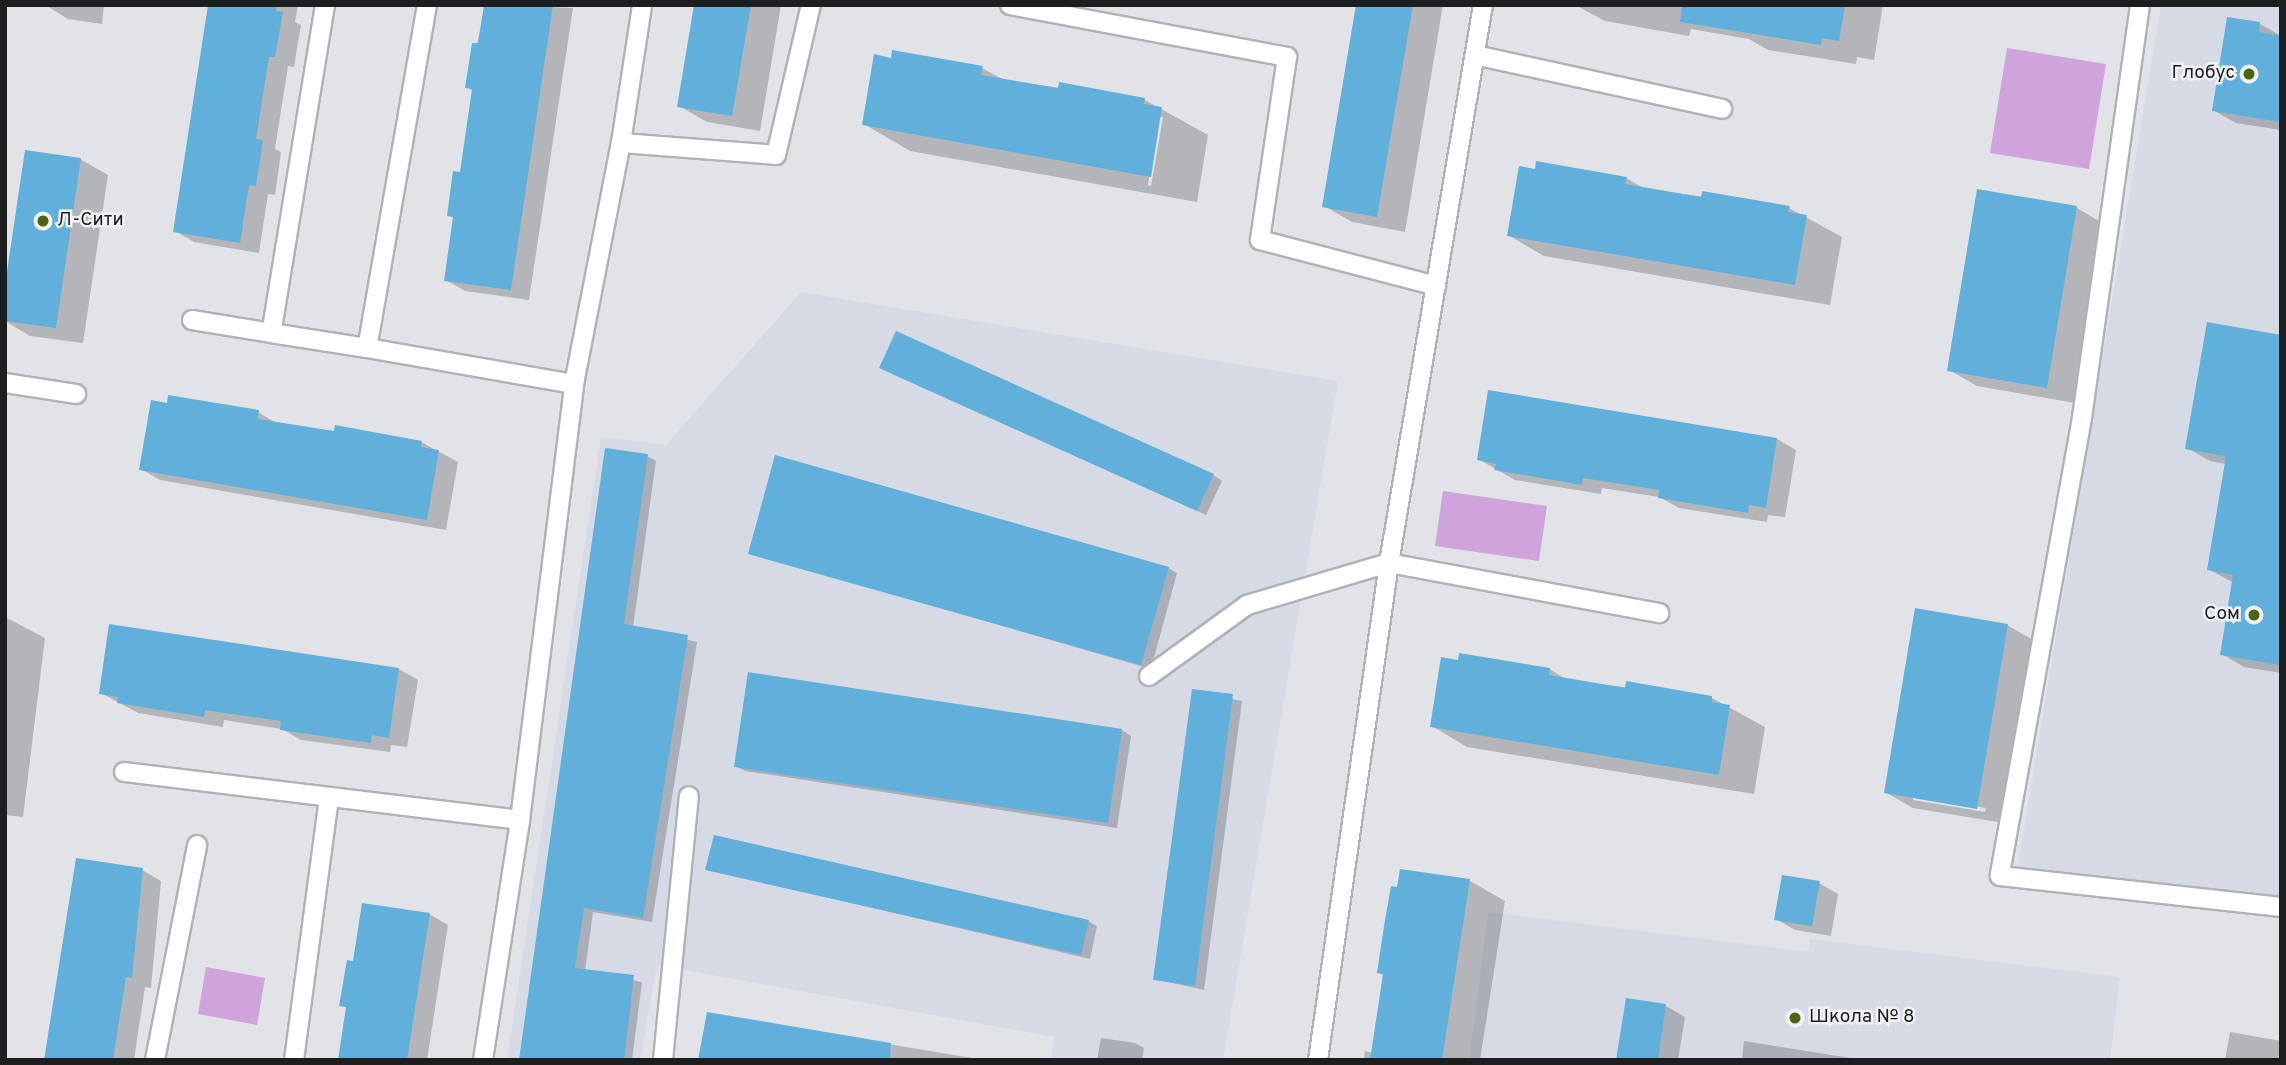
<!DOCTYPE html>
<meta charset="utf-8">
<style>
body{margin:0}
#map{position:relative;width:2286px;height:1065px;overflow:hidden;background:#e2e3e6;font-family:Overpass,sans-serif}
div>[style]{position:absolute}
.built>*{inset:0;background:#d5dae4}
.green>*{inset:0;background:#cfa3dc}
.shadow>*{inset:0;background:#0003}
.building>*{inset:0;background:#60b0db}
.roads{filter:drop-shadow(2px 0 #b1b2b5) drop-shadow(-2px 0 #b1b2b5) drop-shadow(0 2px #b1b2b5) drop-shadow(0 -2px #b1b2b5)}
.service>*{height:18px;margin:-9px;padding:0 9px;transform-origin:9px;border-radius:9px;background:#fff}
.dots>*{width:19px;height:19px;translate:-50% -50%;box-sizing:border-box;border:4px solid #eff1f4;border-radius:50%}
span{translate:-50% -50%;white-space:nowrap;text-align:center;line-height:1.15;-webkit-text-stroke:5px #eff1f4;paint-order:stroke}
.poi-label{font-size:19px;color:#1d1e1f}
.right{translate:-100% -50%;text-align:right}
.left{translate:0 -50%;text-align:left}
.frame{position:absolute;inset:0;border:7px solid #1d1e1f;pointer-events:none}
</style>
<div id="map">
<div class="built">
<i style="clip-path:polygon(2161px 5px,2281px 5px,2281px 915px,2016px 877px)"></i>
<i style="clip-path:polygon(801px 292px,1338px 381px,1223px 1060px,1051px 1060px,1054px 1037px,657px 965px,640px 1060px,507px 1060px,601px 437px,666px 445px)"></i>
<i style="clip-path:polygon(1488px 912px,1808px 952px,1810px 939px,2120px 977px,2110px 1060px,1469px 1060px)"></i>
</div>
<div class="green">
<i style="clip-path:polygon(2007px 48px,2106px 64px,2089px 169px,1990px 153px)"></i>
<i style="clip-path:polygon(1443px 491px,1547px 506px,1539px 561px,1435px 546px)"></i>
<i style="clip-path:polygon(206px 967px,265px 978px,257px 1025px,198px 1014px)"></i>
</div>
<div class="shadow">
<i style="clip-path:polygon(45px 5px,104px 5px,102px 24px,68px 19px)"></i>
<i style="clip-path:polygon(210px 5px,298px 5px,295px 22px,301px 25px,294px 67px,288px 66px,275px 149px,281px 152px,275px 195px,268px 194px,259px 253px,194px 242px,175px 231px)"></i>
<i style="clip-path:polygon(486px 5px,573px 8px,529px 300px,465px 291px,446px 280px,455px 219px,449px 215px,461px 174px,473px 91px,467px 87px)"></i>
<i style="clip-path:polygon(696px 5px,781px 5px,760px 131px,707px 122px,679px 106px)"></i>
<i style="clip-path:polygon(1358px 5px,1443px 5px,1405px 232px,1352px 222px,1324px 206px)"></i>
<i style="clip-path:polygon(1575px 5px,1883px 5px,1874px 60px,1857px 57px,1856px 64px,1768px 50px,1749px 39px,1691px 29px,1689px 36px,1605px 21px)"></i>
<i style="clip-path:polygon(2260px 24px,2281px 36px,2281px 130px,2236px 123px,2213px 110px)"></i>
<i style="clip-path:polygon(evenodd,982px 68px,1004px 80px,1145px 100px,1208px 135px,1197px 202px,910px 151px,864px 124px,982px 68px,1159px 117px,1163px 117px,1151px 186px,1148px 185px,1159px 117px)"></i>
<i style="clip-path:polygon(80px 159px,108px 175px,83px 343px,30px 336px,5px 321px,5px 297px)"></i>
<i style="clip-path:polygon(1537px 171px,1626px 178px,1645px 189px,1789px 208px,1842px 237px,1830px 305px,1544px 256px,1508px 235px)"></i>
<i style="clip-path:polygon(2077px 208px,2104px 224px,2075px 403px,1977px 386px,1949px 370px)"></i>
<i style="clip-path:polygon(2281px 337px,2281px 673px,2244px 667px,2222px 654px,2234px 583px,2208px 569px,2226px 464px,2210px 461px,2187px 448px)"></i>
<i style="clip-path:polygon(890px 373px,1213px 475px,1222px 481px,1206px 515px)"></i>
<i style="clip-path:polygon(258px 412px,278px 424px,421px 442px,458px 462px,446px 530px,160px 480px,141px 469px)"></i>
<i style="clip-path:polygon(1777px 439px,1796px 450px,1785px 517px,1768px 515px,1767px 522px,1679px 508px,1659px 497px,1602px 488px,1601px 494px,1515px 480px,1478px 459px)"></i>
<i style="clip-path:polygon(606px 450px,649px 457px,621px 632px,649px 457px,656px 461px,633px 627px,697px 642px,652px 922px,593px 912px,585px 971px,642px 982px,632px 1060px,521px 1060px)"></i>
<i style="clip-path:polygon(5px 526px,7px 527px,5px 551px)"></i>
<i style="clip-path:polygon(750px 553px,1168px 568px,1177px 573px,1151px 669px)"></i>
<i style="clip-path:polygon(5px 617px,45px 638px,23px 817px,5px 815px)"></i>
<i style="clip-path:polygon(evenodd,2007px 625px,2035px 641px,2004px 823px,1913px 808px,1885px 792px,2007px 625px,1913px 796px,1986px 808px,1985px 812px,1913px 800px,1913px 796px)"></i>
<i style="clip-path:polygon(399px 669px,418px 680px,407px 747px,391px 745px,390px 752px,301px 740px,282px 729px,224px 720px,223px 727px,138px 713px,101px 693px)"></i>
<i style="clip-path:polygon(1549px 669px,1568px 680px,1712px 698px,1765px 727px,1754px 794px,1467px 747px,1432px 726px)"></i>
<i style="clip-path:polygon(749px 674px,1122px 730px,1131px 736px,1117px 828px,745px 771px,736px 766px)"></i>
<i style="clip-path:polygon(1193px 691px,1242px 701px,1204px 990px,1155px 979px)"></i>
<i style="clip-path:polygon(707px 869px,1088px 921px,1097px 926px,1090px 959px)"></i>
<i style="clip-path:polygon(142px 870px,161px 881px,151px 988px,145px 987px,134px 1060px,46px 1060px)"></i>
<i style="clip-path:polygon(1401px 871px,1470px 881px,1505px 901px,1480px 1060px,1364px 1060px,1365px 1051px,1373px 1053px,1385px 976px,1379px 973px)"></i>
<i style="clip-path:polygon(1819px 883px,1838px 894px,1831px 936px,1795px 930px,1776px 919px)"></i>
<i style="clip-path:polygon(429px 914px,448px 925px,427px 1060px,340px 1060px,348px 1008px,341px 1005px,355px 963px)"></i>
<i style="clip-path:polygon(1627px 1000px,1666px 1006px,1685px 1017px,1678px 1060px,1618px 1060px)"></i>
<i style="clip-path:polygon(708px 1014px,984px 1060px,700px 1060px)"></i>
<i style="clip-path:polygon(2230px 1032px,2281px 1041px,2281px 1060px,2225px 1060px)"></i>
<i style="clip-path:polygon(1101px 1038px,1135px 1043px,1144px 1048px,1142px 1060px,1097px 1060px)"></i>
<i style="clip-path:polygon(1744px 1041px,1863px 1060px,1742px 1060px)"></i>
</div>
<div class="building">
<i style="clip-path:polygon(208px 5px,277px 5px,276px 11px,283px 12px,275px 57px,269px 57px,256px 139px,263px 140px,256px 186px,249px 185px,240px 243px,173px 232px)"></i>
<i style="clip-path:polygon(484px 5px,553px 5px,511px 290px,444px 281px,453px 217px,447px 216px,453px 171px,460px 172px,472px 89px,465px 88px,472px 43px,478px 43px)"></i>
<i style="clip-path:polygon(694px 5px,751px 5px,732px 116px,677px 107px)"></i>
<i style="clip-path:polygon(1356px 5px,1413px 5px,1377px 217px,1322px 207px)"></i>
<i style="clip-path:polygon(1682px 5px,1845px 5px,1839px 41px,1822px 38px,1821px 45px,1680px 22px)"></i>
<i style="clip-path:polygon(2227px 17px,2260px 22px,2259px 32px,2281px 36px,2281px 122px,2212px 111px)"></i>
<i style="clip-path:polygon(892px 50px,983px 66px,981px 75px,1058px 88px,1059px 82px,1145px 98px,1144px 104px,1162px 107px,1151px 177px,862px 125px,874px 54px,891px 58px)"></i>
<i style="clip-path:polygon(25px 150px,81px 158px,56px 328px,5px 321px,5px 285px)"></i>
<i style="clip-path:polygon(1536px 161px,1627px 177px,1625px 184px,1701px 197px,1702px 191px,1790px 206px,1788px 212px,1807px 215px,1795px 285px,1507px 236px,1519px 166px,1535px 169px)"></i>
<i style="clip-path:polygon(1977px 189px,2077px 206px,2047px 388px,1947px 371px)"></i>
<i style="clip-path:polygon(2207px 322px,2281px 335px,2281px 665px,2220px 655px,2233px 575px,2207px 570px,2226px 456px,2185px 449px)"></i>
<i style="clip-path:polygon(896px 331px,1214px 474px,1197px 511px,879px 368px)"></i>
<i style="clip-path:polygon(1488px 390px,1777px 438px,1766px 508px,1749px 505px,1748px 513px,1658px 498px,1659px 490px,1583px 478px,1582px 485px,1494px 470px,1496px 464px,1477px 460px)"></i>
<i style="clip-path:polygon(168px 395px,259px 410px,258px 419px,334px 431px,335px 425px,422px 441px,421px 447px,439px 450px,427px 520px,139px 470px,151px 400px,167px 403px)"></i>
<i style="clip-path:polygon(605px 448px,648px 454px,624px 624px,688px 635px,643px 918px,584px 908px,575px 968px,634px 975px,624px 1060px,519px 1060px)"></i>
<i style="clip-path:polygon(775px 455px,1169px 567px,1141px 665px,748px 554px)"></i>
<i style="clip-path:polygon(1915px 608px,2008px 624px,1977px 809px,1884px 793px)"></i>
<i style="clip-path:polygon(109px 624px,399px 668px,389px 738px,372px 735px,371px 743px,280px 730px,281px 721px,205px 710px,204px 717px,117px 703px,118px 697px,99px 694px)"></i>
<i style="clip-path:polygon(1459px 653px,1550px 668px,1549px 675px,1625px 688px,1626px 681px,1712px 696px,1712px 702px,1730px 705px,1719px 775px,1430px 727px,1441px 657px,1458px 660px)"></i>
<i style="clip-path:polygon(748px 672px,1122px 729px,1108px 823px,734px 767px)"></i>
<i style="clip-path:polygon(1192px 689px,1233px 694px,1195px 986px,1153px 980px)"></i>
<i style="clip-path:polygon(714px 835px,1089px 920px,1081px 955px,705px 870px)"></i>
<i style="clip-path:polygon(76px 858px,143px 868px,132px 978px,126px 977px,113px 1060px,44px 1060px)"></i>
<i style="clip-path:polygon(1400px 869px,1470px 879px,1442px 1060px,1370px 1060px,1383px 974px,1377px 973px,1384px 926px,1391px 886px,1397px 887px)"></i>
<i style="clip-path:polygon(1782px 875px,1820px 881px,1812px 926px,1774px 920px)"></i>
<i style="clip-path:polygon(362px 903px,430px 913px,407px 1060px,338px 1060px,346px 1007px,339px 1006px,347px 960px,353px 961px)"></i>
<i style="clip-path:polygon(1626px 998px,1666px 1004px,1658px 1060px,1616px 1060px)"></i>
<i style="clip-path:polygon(707px 1012px,891px 1043px,890px 1060px,698px 1060px)"></i>
</div>
<div class="roads">
<div class="service">
<i style="left:325px;top:5px;width:332px;rotate:99.3deg"></i>
<i style="left:271px;top:333px;width:97px;rotate:8.9deg"></i>
<i style="left:427px;top:5px;width:348px;rotate:99.9deg"></i>
<i style="left:367px;top:348px;width:210px;rotate:9.9deg"></i>
<i style="left:1010px;top:5px;width:282px;rotate:10.6deg"></i>
<i style="left:1287px;top:57px;width:185px;rotate:98.4deg"></i>
<i style="left:1260px;top:240px;width:182px;rotate:14.6deg"></i>
<i style="left:2140px;top:5px;width:417px;rotate:98deg"></i>
<i style="left:2082px;top:418px;width:465px;rotate:100.2deg"></i>
<i style="left:2000px;top:876px;width:283px;rotate:6.3deg"></i>
<i style="left:1475px;top:55px;width:253px;rotate:12.3deg"></i>
<i style="left:621px;top:143px;width:155px;rotate:4.4deg"></i>
<i style="left:776px;top:155px;width:154px;rotate:-76.9deg"></i>
<i style="left:192px;top:320px;width:80px;rotate:9.3deg"></i>
<i style="left:5px;top:383px;width:72px;rotate:8.8deg"></i>
<i style="left:1149px;top:676px;width:121px;rotate:-35.9deg"></i>
<i style="left:1247px;top:605px;width:148px;rotate:-16.5deg"></i>
<i style="left:1389px;top:563px;width:275px;rotate:10.5deg"></i>
<i style="left:124px;top:772px;width:399px;rotate:6.9deg"></i>
<i style="left:155px;top:1060px;width:219px;rotate:-78.9deg"></i>
<i style="left:294px;top:1060px;width:265px;rotate:-82.4deg"></i>
<i style="left:483px;top:1060px;width:243px;rotate:-81.2deg"></i>
<i style="left:520px;top:820px;width:439px;rotate:-82.9deg"></i>
<i style="left:574px;top:384px;width:246px;rotate:-79deg"></i>
<i style="left:621px;top:143px;width:140px;rotate:-81.3deg"></i>
<i style="left:663px;top:1060px;width:265px;rotate:-84.4deg"></i>
<i style="left:1318px;top:1060px;width:502px;rotate:-81.87deg"></i>
<i style="left:1389px;top:563px;width:566px;rotate:-80.44deg"></i>
</div>
</div>
<div class="dots">
<i style="left:2249px;top:74px;background:#4e630d"></i>
<i style="left:43px;top:221px;background:#4e630d"></i>
<i style="left:2254px;top:615px;background:#4e630d"></i>
<i style="left:1795px;top:1018px;background:#4e630d"></i>
</div>
<div class="poi-label">
<span class="right" style="left:2235px;top:74px">Глобус</span>
<span class="left" style="left:57px;top:221px">Л-Сити</span>
<span class="right" style="left:2240px;top:615px">Сом</span>
<span class="left" style="left:1809px;top:1018px">Школа № 8</span>
</div>
<div class="frame"></div>
</div>
